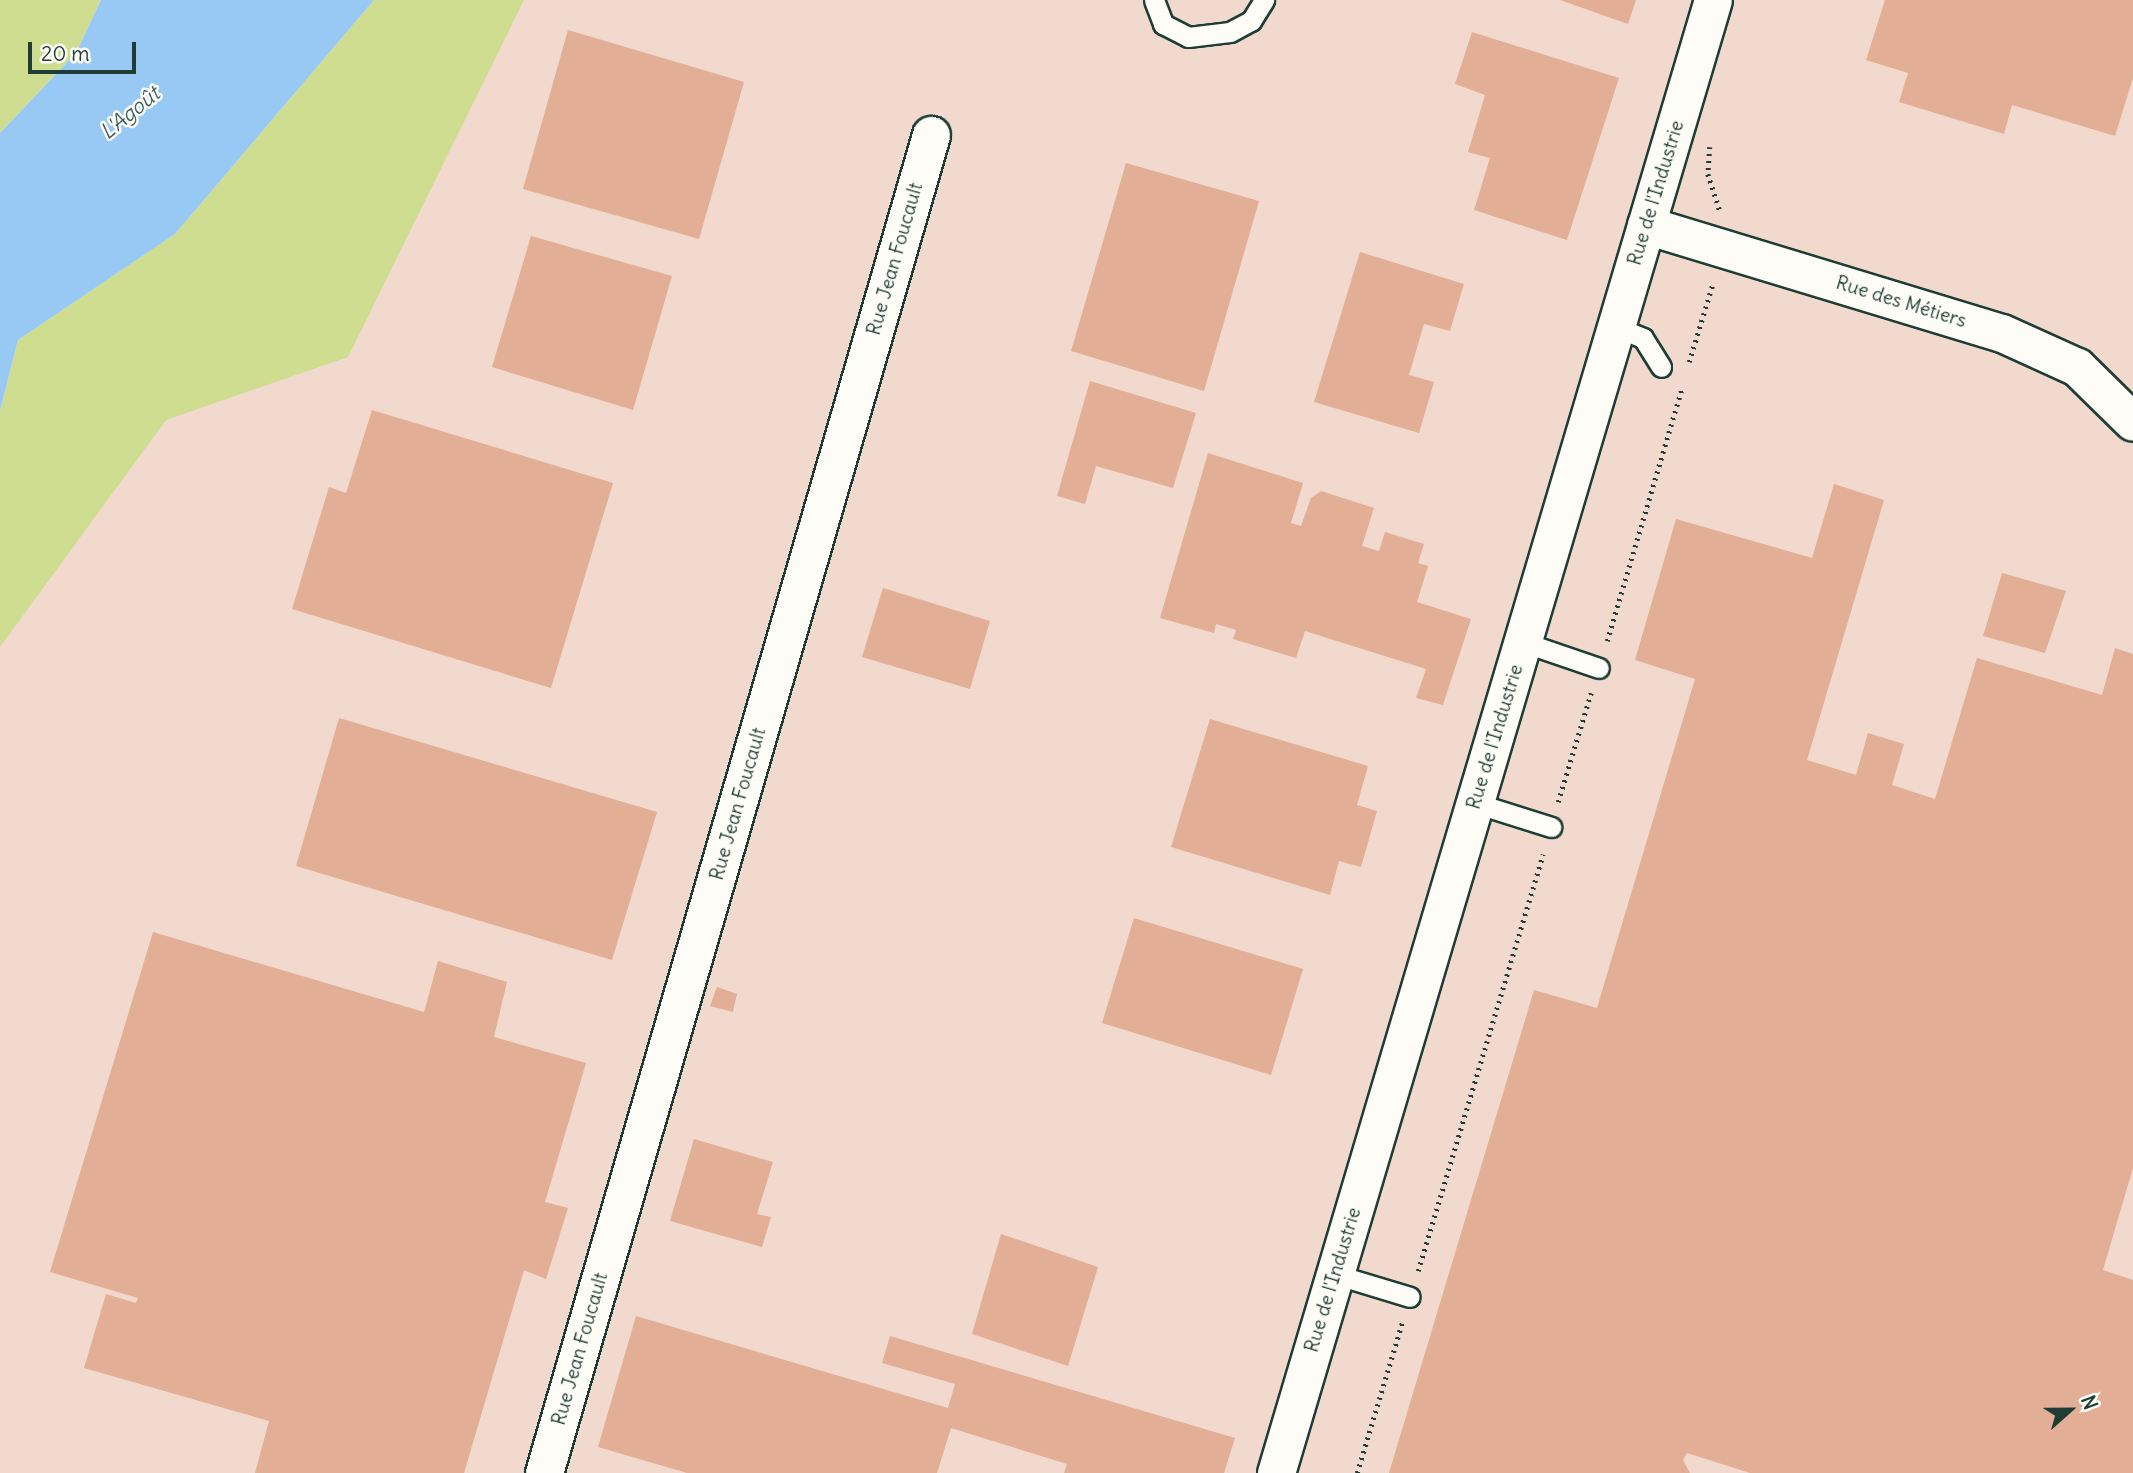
<!DOCTYPE html>
<meta charset="utf-8">
<style>
body{margin:0}
#map{position:relative;width:2133px;height:1473px;overflow:hidden;background:#f8ece4;font-family:Delius,sans-serif}
div>[style]{position:absolute}
.built>*{inset:0;background:#f1d9cd}
.green>*{inset:0;background:#cedd90}
.water>*{inset:0;background:#98c9f4}
.building>*{inset:0;background:#e2ae96}
.path>*{height:4.5px;margin-top:-2.25px;transform-origin:0;background:repeating-linear-gradient(90deg,#1f3d34 0 2px,transparent 0 7px)}
.roads{filter:drop-shadow(2px 0 #1f3d34) drop-shadow(-2px 0 #1f3d34) drop-shadow(0 2px #1f3d34) drop-shadow(0 -2px #1f3d34)}
.service>*{height:19px;margin:-9.5px;padding:0 9.5px;transform-origin:9.5px;border-radius:9.5px;background:#fdfcf7}
.minor>*{height:37px;margin:-18.5px;padding:0 18.5px;transform-origin:18.5px;border-radius:18.5px;background:#fdfcf7}
span{translate:-50% -50%;white-space:nowrap;text-align:center;line-height:1.15;-webkit-text-stroke:5px #fdfcf7;paint-order:stroke}
.street-label{font-size:19px;color:#1f3d34}
.water-label{font-size:21px;color:#3d6064;font-style:italic}
.north{position:absolute;left:2035px;top:1375px;width:70px;height:70px;-webkit-text-stroke:5px #fdfcf7;paint-order:stroke;rotate:69deg;font-size:19px;font-weight:700;line-height:28px;text-align:center;color:#1f3d34}
.north::after{content:'';display:block;margin:auto;width:24px;height:32px;background:#1f3d34;clip-path:polygon(50% 0,100% 100%,50% 72%,0 100%)}
.scale{position:absolute;left:28px;top:42px;width:108px;height:32px;box-sizing:border-box;border:4px solid #1f3d34;border-top:0;padding-left:9px;font-size:21px;line-height:24px;white-space:nowrap;color:#1f3d34;-webkit-text-stroke:5px #fdfcf7;paint-order:stroke}
</style>
<div id="map">
<div class="built">
<i style="clip-path:polygon(460px 0,2133px 0,2133px 1473px,0 1473px,0 613px)"></i>
</div>
<div class="green">
<i style="clip-path:polygon(0 0,101px 0,76px 53px,0 133px)"></i>
<i style="clip-path:polygon(374px 0,524px 0,348px 357px,166px 420px,0 647px,0 411px,18px 340px,175px 234px)"></i>
</div>
<div class="water">
<i style="clip-path:polygon(101px 0,374px 0,175px 234px,18px 340px,0 411px,0 133px,76px 53px)"></i>
</div>
<div class="building">
<i style="clip-path:polygon(1560px 0,1636px 0,1628px 24px)"></i>
<i style="clip-path:polygon(1885px 0,2133px 0,2133px 78px,2115px 136px,2012px 105px,2004px 134px,1899px 102px,1908px 73px,1866px 60px)"></i>
<i style="clip-path:polygon(568px 30px,744px 82px,699px 239px,523px 189px)"></i>
<i style="clip-path:polygon(1472px 32px,1619px 78px,1567px 240px,1474px 210px,1490px 158px,1468px 152px,1485px 95px,1455px 84px)"></i>
<i style="clip-path:polygon(1126px 163px,1259px 201px,1204px 391px,1071px 351px)"></i>
<i style="clip-path:polygon(531px 236px,672px 276px,633px 410px,492px 367px)"></i>
<i style="clip-path:polygon(1360px 252px,1464px 284px,1450px 331px,1424px 324px,1409px 375px,1434px 382px,1419px 433px,1314px 402px)"></i>
<i style="clip-path:polygon(1090px 381px,1196px 413px,1173px 488px,1096px 466px,1085px 504px,1057px 496px)"></i>
<i style="clip-path:polygon(372px 410px,613px 483px,551px 688px,292px 609px,329px 487px,346px 493px)"></i>
<i style="clip-path:polygon(1208px 453px,1303px 483px,1291px 523px,1301px 526px,1311px 498px,1321px 491px,1374px 508px,1362px 546px,1379px 551px,1385px 532px,1424px 544px,1418px 563px,1428px 566px,1417px 602px,1471px 619px,1443px 705px,1416px 698px,1426px 669px,1305px 631px,1296px 658px,1233px 639px,1236px 630px,1216px 624px,1214px 633px,1160px 618px)"></i>
<i style="clip-path:polygon(1834px 484px,1884px 500px,1807px 760px,1856px 775px,1868px 733px,1904px 744px,1892px 785px,1935px 799px,1977px 658px,2102px 695px,2115px 648px,2133px 654px,2133px 1168px,2103px 1270px,2133px 1280px,2133px 1473px,1750px 1473px,1687px 1453px,1683px 1460px,1690px 1473px,1389px 1473px,1534px 990px,1597px 1008px,1695px 679px,1635px 660px,1676px 519px,1812px 558px)"></i>
<i style="clip-path:polygon(2002px 573px,2066px 591px,2045px 653px,1983px 636px)"></i>
<i style="clip-path:polygon(883px 588px,990px 621px,970px 689px,862px 657px)"></i>
<i style="clip-path:polygon(339px 718px,657px 812px,612px 960px,296px 866px)"></i>
<i style="clip-path:polygon(1210px 719px,1368px 766px,1357px 805px,1377px 811px,1361px 867px,1339px 861px,1330px 895px,1171px 847px)"></i>
<i style="clip-path:polygon(1134px 918px,1303px 969px,1271px 1075px,1102px 1023px)"></i>
<i style="clip-path:polygon(153px 932px,424px 1012px,438px 961px,507px 982px,494px 1037px,586px 1063px,545px 1202px,568px 1208px,546px 1279px,524px 1270px,464px 1473px,255px 1473px,269px 1421px,84px 1368px,106px 1294px,136px 1303px,138px 1298px,50px 1272px)"></i>
<i style="clip-path:polygon(717px 987px,737px 994px,733px 1012px,710px 1006px)"></i>
<i style="clip-path:polygon(694px 1139px,773px 1162px,757px 1214px,771px 1217px,762px 1247px,670px 1221px)"></i>
<i style="clip-path:polygon(1001px 1234px,1098px 1267px,1068px 1366px,972px 1334px)"></i>
<i style="clip-path:polygon(636px 1316px,948px 1408px,955px 1384px,882px 1363px,890px 1336px,1235px 1438px,1224px 1473px,1064px 1473px,1067px 1464px,951px 1428px,937px 1473px,687px 1473px,598px 1447px)"></i>
</div>
<div class="path">
<i style="left:1710px;top:147px;width:27px;rotate:94deg"></i>
<i style="left:1708px;top:174px;width:38px;rotate:72deg"></i>
<i style="left:1689px;top:362px;width:83px;rotate:-73.1deg"></i>
<i style="left:1607px;top:641px;width:265px;rotate:-73.5deg"></i>
<i style="left:1558px;top:802px;width:114px;rotate:-73.2deg"></i>
<i style="left:1418px;top:1271px;width:435px;rotate:-73.3deg"></i>
<i style="left:1357px;top:1473px;width:157px;rotate:-73.3deg"></i>
</div>
<div class="roads">
<div class="service">
<i style="left:1154px;top:0;width:26px;rotate:69deg"></i>
<i style="left:1163px;top:24px;width:28px;rotate:27deg"></i>
<i style="left:1188px;top:37px;width:42px;rotate:-6.8deg"></i>
<i style="left:1230px;top:32px;width:24px;rotate:-28deg"></i>
<i style="left:1251px;top:21px;width:25px;rotate:-58deg"></i>
<i style="left:1616px;top:327px;width:29px;rotate:22deg"></i>
<i style="left:1643px;top:338px;width:34px;rotate:58deg"></i>
<i style="left:1523px;top:642px;width:80px;rotate:18.9deg"></i>
<i style="left:1475px;top:803px;width:80px;rotate:17.5deg"></i>
<i style="left:1334px;top:1274px;width:79px;rotate:16.8deg"></i>
</div>
<div class="minor">
<i style="left:1646px;top:225px;width:372px;rotate:16.9deg"></i>
<i style="left:2002px;top:333px;width:82px;rotate:24.4deg"></i>
<i style="left:2077px;top:367px;width:78px;rotate:44.5deg"></i>
<i style="left:544px;top:1473px;width:1393px;rotate:-73.87deg"></i>
<i style="left:1276px;top:1473px;width:1536px;rotate:-73.48deg"></i>
</div>
</div>
<div class="street-label">
<span style="left:1656px;top:193px;rotate:-73deg">Rue de l'Industrie</span>
<span style="left:895px;top:259px;rotate:-74deg">Rue Jean Foucault</span>
<span style="left:1901px;top:302px;rotate:17deg">Rue des Métiers</span>
<span style="left:1495px;top:737px;rotate:-73deg">Rue de l'Industrie</span>
<span style="left:738px;top:804px;rotate:-74deg">Rue Jean Foucault</span>
<span style="left:1333px;top:1280px;rotate:-73deg">Rue de l'Industrie</span>
<span style="left:580px;top:1349px;rotate:-74deg">Rue Jean Foucault</span>
</div>
<div class="water-label">
<span style="left:130px;top:113px;rotate:-39deg">L'Agoût</span>
</div>
<div class="north">N</div>
<div class="scale">20 m</div>
</div>
